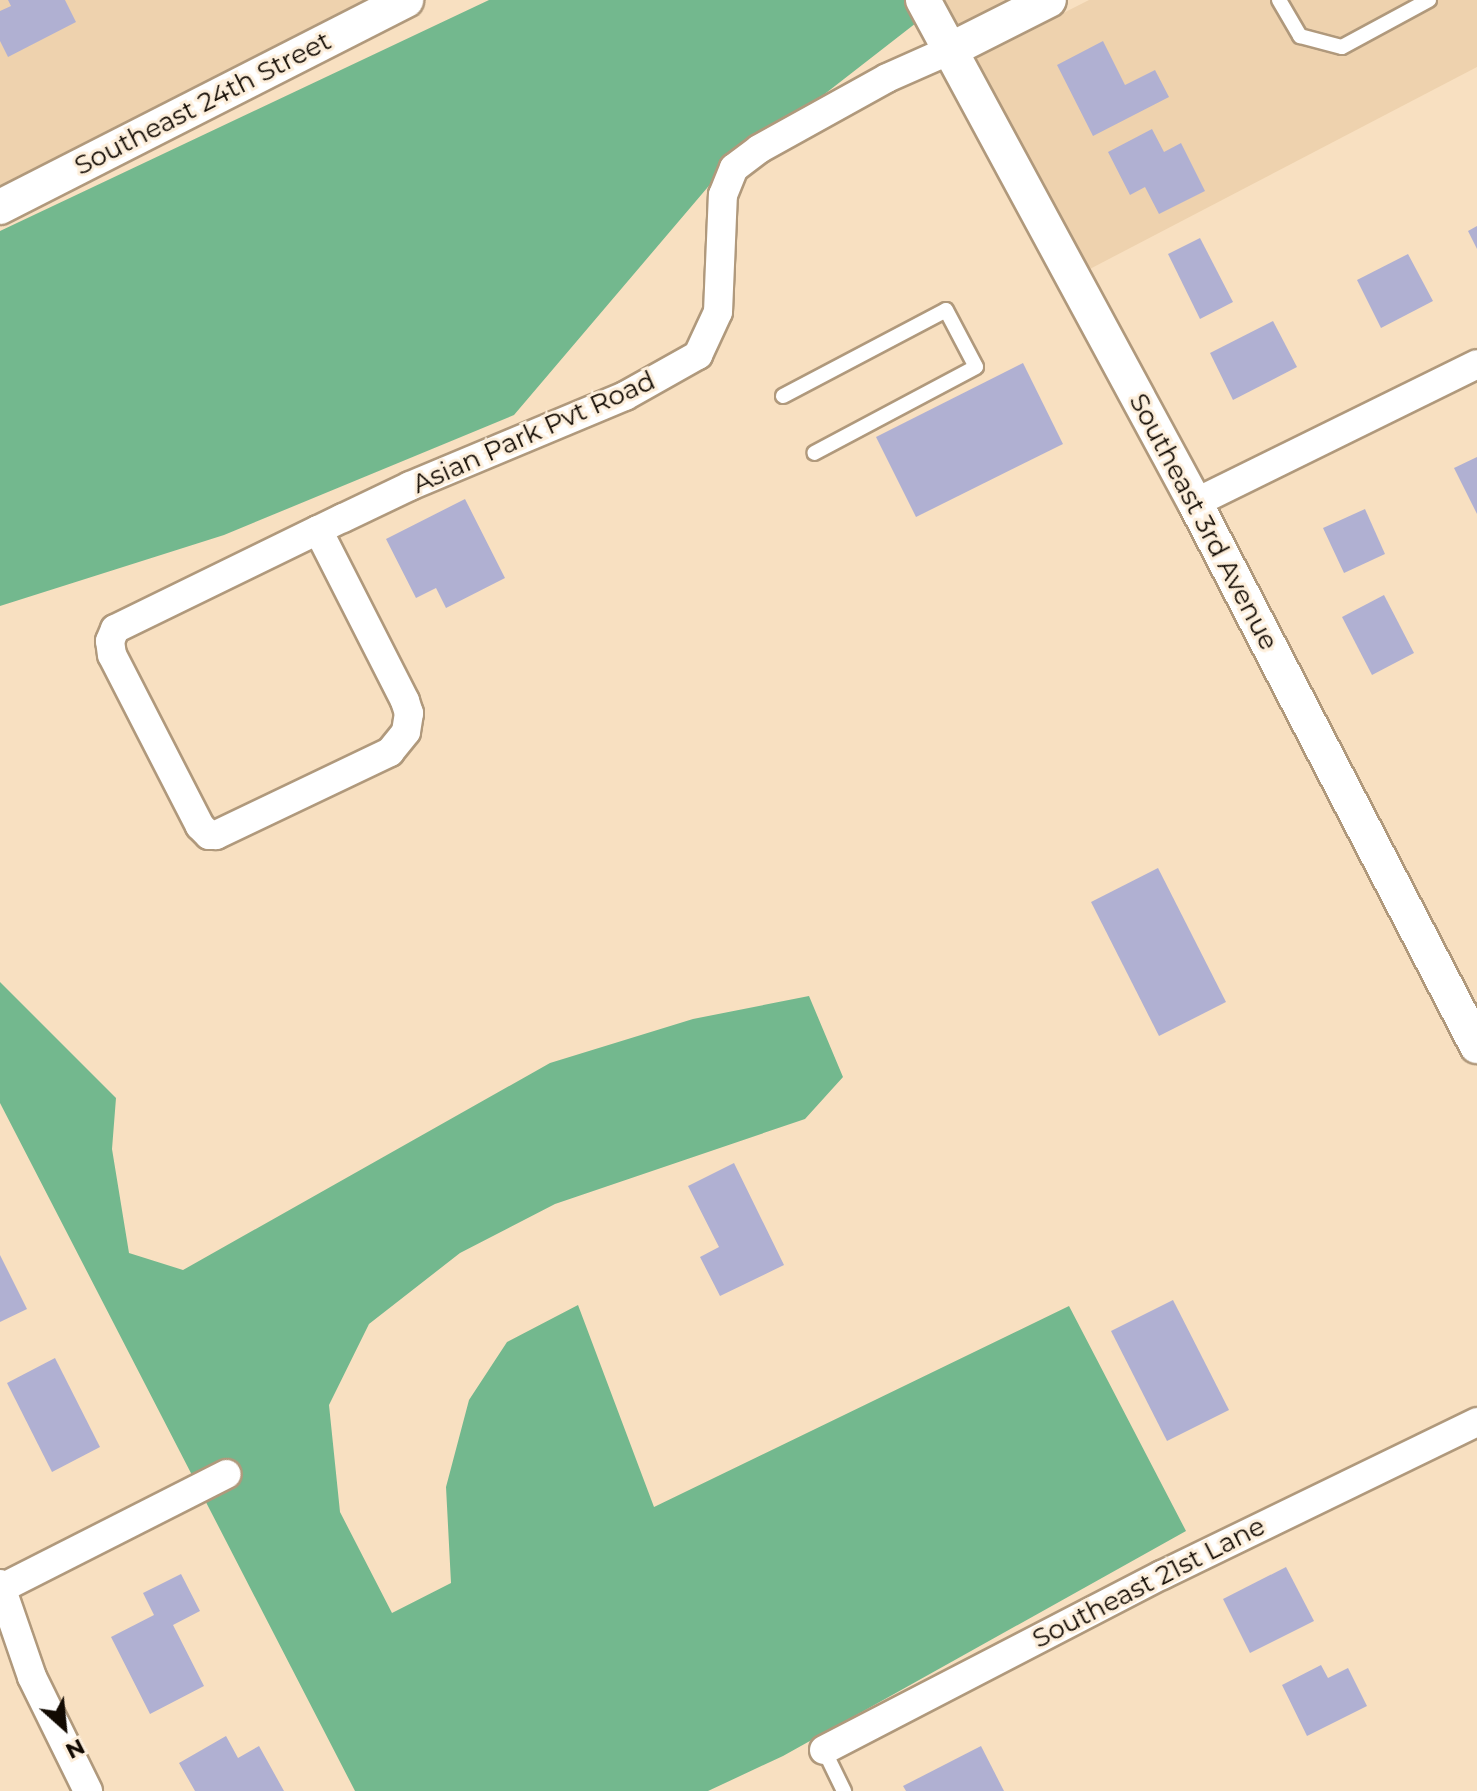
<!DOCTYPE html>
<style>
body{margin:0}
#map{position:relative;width:1477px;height:1791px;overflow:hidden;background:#f8e0c1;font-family:Montserrat,sans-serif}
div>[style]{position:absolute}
.built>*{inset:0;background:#eed2ae}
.forest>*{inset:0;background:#73b88e}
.building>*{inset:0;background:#b0b0d2}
.roads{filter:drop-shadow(2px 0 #b0997c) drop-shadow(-2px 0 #b0997c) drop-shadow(0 2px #b0997c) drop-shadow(0 -2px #b0997c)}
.service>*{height:14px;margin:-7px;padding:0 7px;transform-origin:7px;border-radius:7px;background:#fff}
.minor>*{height:28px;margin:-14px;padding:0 14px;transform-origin:14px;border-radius:14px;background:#fff}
.tertiary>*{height:34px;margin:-17px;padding:0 17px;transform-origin:17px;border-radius:17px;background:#fff}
span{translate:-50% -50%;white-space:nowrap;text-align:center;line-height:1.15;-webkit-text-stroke:6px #fdefdc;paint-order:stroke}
.street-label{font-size:26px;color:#120a02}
.north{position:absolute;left:24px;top:1687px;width:80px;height:80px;-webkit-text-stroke:6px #fdefdc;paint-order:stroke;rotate:153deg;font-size:22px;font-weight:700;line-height:32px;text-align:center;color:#120a02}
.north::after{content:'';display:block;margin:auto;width:28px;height:36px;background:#120a02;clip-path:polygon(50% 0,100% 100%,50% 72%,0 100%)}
</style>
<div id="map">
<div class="built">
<i style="clip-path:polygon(0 0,366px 0,0 187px)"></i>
<i style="clip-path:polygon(941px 0,1008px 0,955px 27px)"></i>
<i style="clip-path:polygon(1089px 0,1477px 0,1477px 67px,1086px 271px,971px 60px)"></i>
</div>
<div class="forest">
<i style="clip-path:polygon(489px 0,905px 0,916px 23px,713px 181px,514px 415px,224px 535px,0 606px,0 231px)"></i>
<i style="clip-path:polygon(0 982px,116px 1098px,112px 1149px,129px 1253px,183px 1270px,550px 1063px,693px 1019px,809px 996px,843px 1077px,805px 1119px,555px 1204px,460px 1253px,369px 1324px,329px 1405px,340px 1512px,392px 1613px,451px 1583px,446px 1487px,469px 1400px,507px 1342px,578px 1305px,654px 1507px,1069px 1306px,1186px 1531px,783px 1756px,708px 1791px,355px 1791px,0 1103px)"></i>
</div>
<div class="building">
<i style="clip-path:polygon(8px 0,65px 0,76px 22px,8px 57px,0 41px,0 11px,11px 6px)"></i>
<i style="clip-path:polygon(1103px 41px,1125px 85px,1155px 70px,1169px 97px,1093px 136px,1057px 65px)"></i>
<i style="clip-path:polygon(1152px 129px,1164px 152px,1181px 143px,1205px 191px,1159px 214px,1145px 187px,1130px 195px,1108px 152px)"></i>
<i style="clip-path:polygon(1477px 226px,1477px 249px,1468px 231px)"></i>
<i style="clip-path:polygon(1200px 238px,1233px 302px,1200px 319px,1168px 254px)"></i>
<i style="clip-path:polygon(1408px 254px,1433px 301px,1381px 328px,1357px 280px)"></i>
<i style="clip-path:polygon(1273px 321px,1297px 367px,1233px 400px,1210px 353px)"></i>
<i style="clip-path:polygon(1023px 363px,1063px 444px,916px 517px,876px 437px)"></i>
<i style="clip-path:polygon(1477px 457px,1477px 514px,1454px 468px)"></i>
<i style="clip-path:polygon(465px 499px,505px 578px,446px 608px,436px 588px,416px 598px,386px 539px)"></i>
<i style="clip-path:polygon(1365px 509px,1385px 554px,1344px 573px,1323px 528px)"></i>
<i style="clip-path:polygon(1384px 595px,1414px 653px,1372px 675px,1342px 617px)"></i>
<i style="clip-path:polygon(1158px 868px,1226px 1002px,1159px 1036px,1091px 902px)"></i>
<i style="clip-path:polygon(734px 1163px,784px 1265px,720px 1296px,700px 1257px,719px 1247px,688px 1186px)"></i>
<i style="clip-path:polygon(0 1255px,27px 1309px,0 1322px)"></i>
<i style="clip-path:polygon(1173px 1300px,1229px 1410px,1167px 1441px,1111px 1331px)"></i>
<i style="clip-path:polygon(55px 1358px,100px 1447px,52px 1472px,7px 1383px)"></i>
<i style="clip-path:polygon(1286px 1567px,1314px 1621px,1250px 1653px,1223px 1599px)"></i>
<i style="clip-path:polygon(181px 1574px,200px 1611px,173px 1625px,204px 1686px,150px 1714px,111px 1637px,154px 1615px,143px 1593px)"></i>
<i style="clip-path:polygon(1321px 1665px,1328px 1678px,1348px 1668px,1367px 1706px,1307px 1736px,1282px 1685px)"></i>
<i style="clip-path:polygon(226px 1736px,238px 1758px,259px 1746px,284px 1791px,195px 1791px,179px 1763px)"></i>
<i style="clip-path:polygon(981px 1746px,1004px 1791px,906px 1791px,903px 1786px)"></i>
</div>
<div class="roads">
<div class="service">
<i style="left:1279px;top:0;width:42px;rotate:59.7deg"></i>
<i style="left:1300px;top:36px;width:43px;rotate:14.7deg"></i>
<i style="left:1342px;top:47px;width:99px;rotate:-28.4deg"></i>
<i style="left:783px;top:396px;width:184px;rotate:-27.8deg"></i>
<i style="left:946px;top:310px;width:64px;rotate:62.2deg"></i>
<i style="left:976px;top:367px;width:183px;rotate:152deg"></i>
<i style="left:824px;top:1750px;width:46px;rotate:64deg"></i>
</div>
<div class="minor">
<i style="left:1195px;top:503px;width:314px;rotate:-26.2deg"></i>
<i style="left:318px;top:530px;width:192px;rotate:63deg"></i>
<i style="left:405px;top:701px;width:13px;rotate:72deg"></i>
<i style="left:409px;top:713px;width:19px;rotate:99deg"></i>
<i style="left:406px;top:732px;width:26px;rotate:129deg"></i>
<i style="left:390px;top:752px;width:193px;rotate:154.5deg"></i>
<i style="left:216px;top:835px;width:7px;rotate:180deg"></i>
<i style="left:209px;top:835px;width:13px;rotate:-135deg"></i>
<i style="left:200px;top:826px;width:192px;rotate:-117.2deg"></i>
<i style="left:112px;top:655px;width:14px;rotate:-98deg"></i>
<i style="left:110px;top:641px;width:13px;rotate:-67deg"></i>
<i style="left:115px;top:629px;width:226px;rotate:-26deg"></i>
<i style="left:318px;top:530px;width:28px;rotate:-26deg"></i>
<i style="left:343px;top:518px;width:74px;rotate:-25.5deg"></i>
<i style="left:410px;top:486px;width:233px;rotate:-22.7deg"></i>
<i style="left:625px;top:396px;width:84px;rotate:-29.3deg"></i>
<i style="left:698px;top:355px;width:47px;rotate:-65.1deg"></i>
<i style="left:718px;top:312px;width:117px;rotate:-87.6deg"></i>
<i style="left:723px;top:195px;width:29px;rotate:-68deg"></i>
<i style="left:734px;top:168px;width:31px;rotate:-37deg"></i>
<i style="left:759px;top:149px;width:146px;rotate:-29deg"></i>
<i style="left:887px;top:78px;width:67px;rotate:-23.9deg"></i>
<i style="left:0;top:1584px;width:98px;rotate:71deg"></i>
<i style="left:32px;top:1677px;width:127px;rotate:63.8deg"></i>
<i style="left:0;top:1589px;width:254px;rotate:-26.9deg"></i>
<i style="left:824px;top:1750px;width:381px;rotate:-27.4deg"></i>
<i style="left:1162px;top:1575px;width:350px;rotate:-25.9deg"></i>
</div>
<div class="tertiary">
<i style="left:923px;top:0;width:572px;rotate:61.6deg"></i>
<i style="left:1195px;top:503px;width:612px;rotate:62.56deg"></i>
<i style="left:948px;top:51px;width:113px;rotate:-26.8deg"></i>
<i style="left:0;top:207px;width:456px;rotate:-27deg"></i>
</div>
</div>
<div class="street-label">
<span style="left:203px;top:104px;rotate:-27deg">Southeast 24th Street</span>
<span style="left:534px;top:433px;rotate:-24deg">Asian Park Pvt Road</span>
<span style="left:1203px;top:522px;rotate:62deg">Southeast 3rd Avenue</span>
<span style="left:1149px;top:1583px;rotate:-27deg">Southeast 21st Lane</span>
</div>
<div class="north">N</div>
</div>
